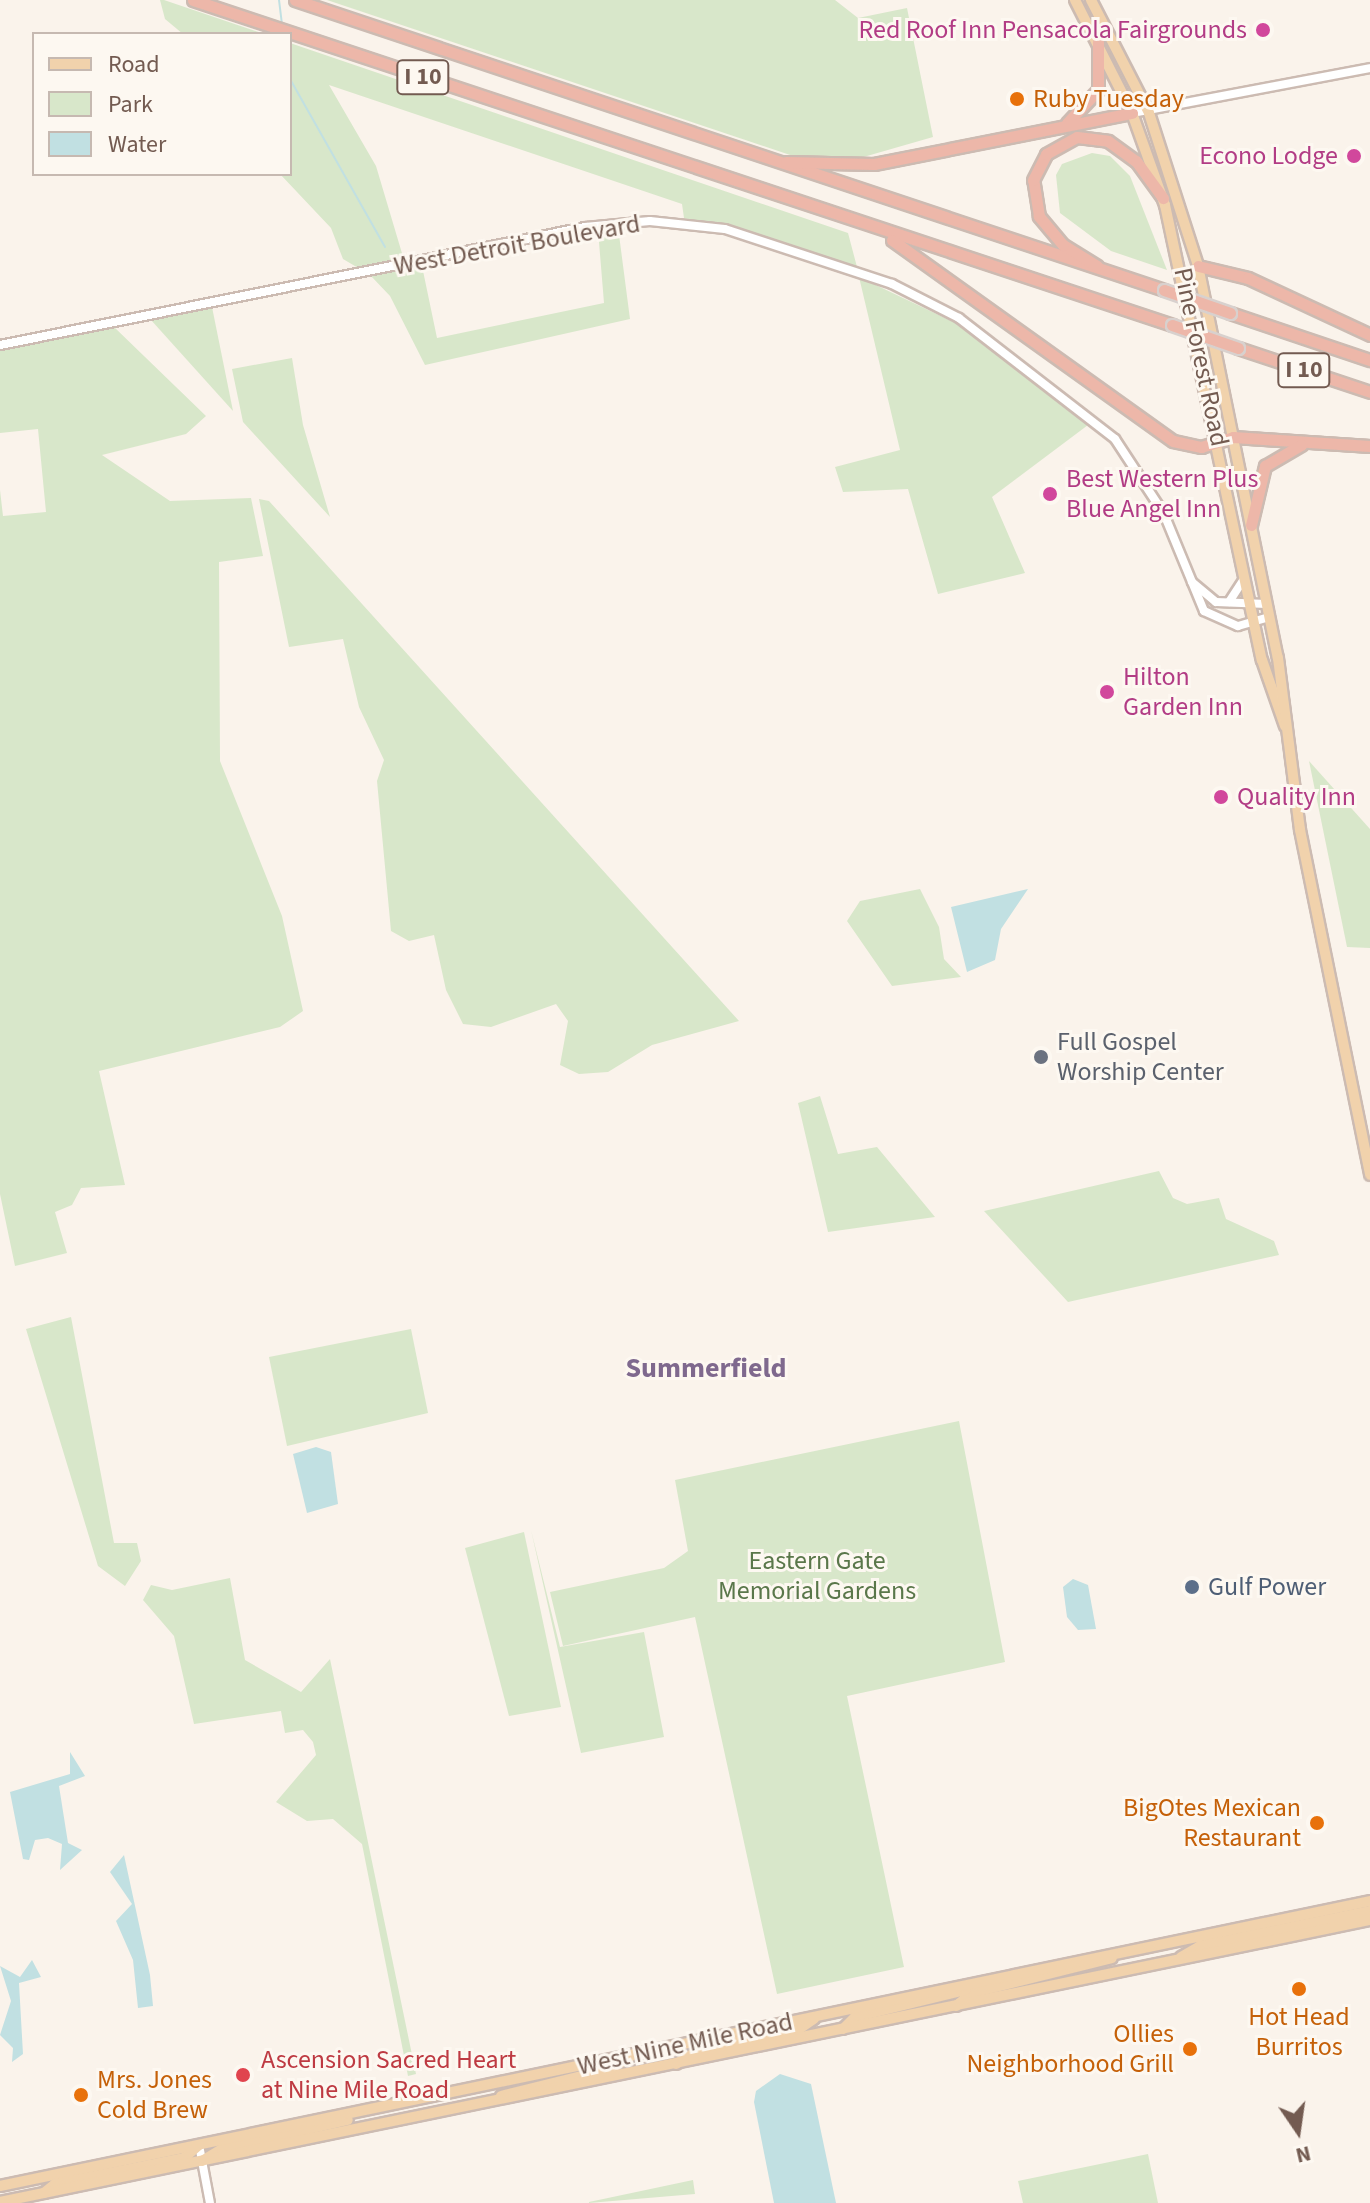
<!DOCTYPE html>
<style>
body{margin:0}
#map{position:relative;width:1370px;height:2203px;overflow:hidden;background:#faf3eb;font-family:"Source Sans 3",sans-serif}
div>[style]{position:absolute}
.green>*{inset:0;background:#d8e7ca}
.water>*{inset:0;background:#c1e0e2}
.stream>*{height:2px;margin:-1px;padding:0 1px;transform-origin:1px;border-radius:1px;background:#c1e0e2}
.roads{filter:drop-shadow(2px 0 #ccbbb2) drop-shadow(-2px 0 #ccbbb2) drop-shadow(0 2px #ccbbb2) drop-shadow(0 -2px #ccbbb2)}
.minor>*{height:8px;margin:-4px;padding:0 4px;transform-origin:4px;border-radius:4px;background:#fff}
.major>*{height:10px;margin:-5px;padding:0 5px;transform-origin:5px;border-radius:5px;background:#f1d2ac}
.highway>*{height:11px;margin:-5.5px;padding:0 5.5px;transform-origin:5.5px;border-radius:5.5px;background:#edb7a9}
.bridges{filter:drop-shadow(2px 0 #d8d1ce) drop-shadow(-2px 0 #d8d1ce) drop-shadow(0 2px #d8d1ce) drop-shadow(0 -2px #d8d1ce)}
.highway-bridge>*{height:11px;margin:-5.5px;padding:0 5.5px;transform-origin:5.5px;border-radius:5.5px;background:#edb7a9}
.dots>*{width:22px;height:22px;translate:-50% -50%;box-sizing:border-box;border:4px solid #fdf8f1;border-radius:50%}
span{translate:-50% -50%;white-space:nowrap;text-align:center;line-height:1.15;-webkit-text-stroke:6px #fdf8f1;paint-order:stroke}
.shield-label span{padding:2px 6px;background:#fdf8f1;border:2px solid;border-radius:6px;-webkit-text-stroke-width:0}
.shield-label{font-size:24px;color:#735b51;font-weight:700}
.hotel-label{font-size:26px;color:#b23c85}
.right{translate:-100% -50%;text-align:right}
.left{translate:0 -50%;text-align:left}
.food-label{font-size:26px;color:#c56008}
.street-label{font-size:26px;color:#735b51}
.worship-label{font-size:26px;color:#5b616d}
.park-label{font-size:26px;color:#5a774a}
.service-label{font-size:26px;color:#4e5e75}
.health-label{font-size:26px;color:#be3a42}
.neighbourhood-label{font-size:28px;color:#7f698e;font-weight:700}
.legend{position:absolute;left:32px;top:32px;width:260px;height:144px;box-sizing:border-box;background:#fdf8f1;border:2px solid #c6b9b1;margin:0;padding:10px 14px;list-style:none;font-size:24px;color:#735b51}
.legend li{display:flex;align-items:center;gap:16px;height:40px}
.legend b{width:40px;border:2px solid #c6b9b1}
.north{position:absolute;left:1258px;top:2091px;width:80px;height:80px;-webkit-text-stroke:6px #fdf8f1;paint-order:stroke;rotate:167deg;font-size:22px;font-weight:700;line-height:32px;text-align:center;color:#735b51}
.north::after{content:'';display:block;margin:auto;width:28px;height:36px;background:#735b51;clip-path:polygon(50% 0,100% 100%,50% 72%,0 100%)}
</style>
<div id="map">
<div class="green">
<i style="clip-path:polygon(160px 0,164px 0,264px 34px,183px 34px,165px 19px)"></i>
<i style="clip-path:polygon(327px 0,835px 0,858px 18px,907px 8px,933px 137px,860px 158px,799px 158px)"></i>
<i style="clip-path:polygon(290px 43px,848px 233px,857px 267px,684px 218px,682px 204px,329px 85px,376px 166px,404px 260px,360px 269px,343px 259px,331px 228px,280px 174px,290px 174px)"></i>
<i style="clip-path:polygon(1092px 153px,1110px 156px,1130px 176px,1167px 270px,1111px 251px,1060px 213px,1056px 175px,1062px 164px)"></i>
<i style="clip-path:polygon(618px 227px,630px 319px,425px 365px,390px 296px,371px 276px,422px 266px,437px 338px,604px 303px,598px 230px)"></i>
<i style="clip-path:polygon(859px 277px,966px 328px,1092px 422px,992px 497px,1025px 573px,938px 594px,908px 489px,843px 492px,835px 467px,900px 450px)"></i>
<i style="clip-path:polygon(212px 307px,233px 411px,151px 320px)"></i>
<i style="clip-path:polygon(114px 327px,206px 416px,186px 434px,102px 455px,170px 501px,251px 498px,263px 556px,219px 562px,220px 761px,282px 916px,303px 1011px,280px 1027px,99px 1071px,125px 1185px,81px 1188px,72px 1205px,55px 1212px,67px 1253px,15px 1266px,0 1194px,0 490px,3px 516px,46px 512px,38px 429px,0 433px,0 350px)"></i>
<i style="clip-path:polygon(292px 358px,303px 425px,330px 517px,243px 422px,232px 369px)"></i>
<i style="clip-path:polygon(259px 499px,269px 501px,739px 1021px,652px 1045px,608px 1072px,579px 1074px,560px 1065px,568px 1021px,556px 1004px,491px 1027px,463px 1024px,446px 990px,434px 935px,409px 941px,391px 931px,377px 781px,384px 760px,359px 707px,343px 639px,289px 647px)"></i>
<i style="clip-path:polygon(1309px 761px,1370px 829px,1370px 948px,1347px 947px)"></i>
<i style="clip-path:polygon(920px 889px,939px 927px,944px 959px,961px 977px,892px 986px,847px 921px,860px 901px)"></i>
<i style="clip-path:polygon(820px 1096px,838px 1154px,877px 1147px,935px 1217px,828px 1232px,798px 1103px)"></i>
<i style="clip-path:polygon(1159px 1171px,1173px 1198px,1187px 1204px,1219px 1198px,1226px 1219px,1274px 1241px,1279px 1255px,1068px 1302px,984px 1211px)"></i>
<i style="clip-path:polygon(71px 1317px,114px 1543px,137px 1543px,141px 1561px,125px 1586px,98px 1566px,26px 1329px)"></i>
<i style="clip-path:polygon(411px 1329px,428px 1413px,287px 1446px,269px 1357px)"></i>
<i style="clip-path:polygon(959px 1421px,1005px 1662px,847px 1696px,904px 1967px,777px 1994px,695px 1617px,563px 1646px,550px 1592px,664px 1568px,688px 1551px,675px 1480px)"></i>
<i style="clip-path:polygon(531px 1530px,560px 1647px,644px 1632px,664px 1737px,581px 1753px)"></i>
<i style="clip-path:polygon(524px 1532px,561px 1707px,509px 1716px,465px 1548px)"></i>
<i style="clip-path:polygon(230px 1578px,245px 1660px,301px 1692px,330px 1659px,416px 2074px,408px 2076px,362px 1844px,333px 1819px,307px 1821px,276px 1802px,316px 1755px,313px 1742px,303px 1730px,285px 1733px,281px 1711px,194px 1724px,174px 1636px,143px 1600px,151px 1585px,172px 1590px)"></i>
<i style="clip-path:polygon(1148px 2154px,1158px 2203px,1023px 2203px,1018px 2181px)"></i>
<i style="clip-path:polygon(693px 2180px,695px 2194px,589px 2203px,589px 2202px)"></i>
</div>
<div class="water">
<i style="clip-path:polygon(1028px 889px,1001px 929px,995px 960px,967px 972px,951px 907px)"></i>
<i style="clip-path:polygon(316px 1447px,331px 1452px,338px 1504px,307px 1513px,293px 1454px)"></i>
<i style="clip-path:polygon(1073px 1579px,1088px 1585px,1096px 1629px,1078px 1630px,1067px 1617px,1063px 1587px)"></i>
<i style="clip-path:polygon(70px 1752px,85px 1776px,59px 1786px,68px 1843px,82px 1850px,60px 1870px,62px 1844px,48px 1838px,35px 1840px,29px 1860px,23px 1859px,10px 1792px,70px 1774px)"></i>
<i style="clip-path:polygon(124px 1855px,150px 1975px,153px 2006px,138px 2008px,133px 1960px,116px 1921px,132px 1904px,110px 1872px)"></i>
<i style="clip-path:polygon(32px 1960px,41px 1977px,19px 1983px,23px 2054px,12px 2062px,13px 2048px,0 2035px,11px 2001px,0 1966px,20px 1977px)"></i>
<i style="clip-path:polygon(780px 2074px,811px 2084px,836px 2203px,774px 2203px,754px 2102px,756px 2091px)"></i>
</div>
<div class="stream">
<i style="left:279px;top:0;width:25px;rotate:83deg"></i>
<i style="left:290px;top:79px;width:193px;rotate:60.5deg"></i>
</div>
<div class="roads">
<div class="minor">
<i style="left:1132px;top:113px;width:242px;rotate:-10.7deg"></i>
<i style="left:0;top:345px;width:597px;rotate:-11.4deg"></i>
<i style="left:585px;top:227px;width:65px;rotate:-5.3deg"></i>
<i style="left:650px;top:221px;width:75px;rotate:6.1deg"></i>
<i style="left:725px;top:229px;width:176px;rotate:18.2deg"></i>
<i style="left:892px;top:284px;width:75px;rotate:26.9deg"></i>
<i style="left:959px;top:318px;width:197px;rotate:37.8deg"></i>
<i style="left:1115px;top:439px;width:90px;rotate:56.8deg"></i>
<i style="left:1164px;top:514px;width:105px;rotate:67.6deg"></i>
<i style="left:1204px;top:611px;width:37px;rotate:24deg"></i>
<i style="left:1238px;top:626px;width:33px;rotate:-16deg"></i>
<i style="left:1192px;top:582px;width:31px;rotate:40deg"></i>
<i style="left:1216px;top:602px;width:51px;rotate:2.2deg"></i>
<i style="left:1229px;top:602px;width:27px;rotate:-57deg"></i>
<i style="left:199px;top:2145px;width:59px;rotate:79.3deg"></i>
</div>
<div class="major">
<i style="left:1075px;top:0;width:127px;rotate:63.2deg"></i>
<i style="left:1132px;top:113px;width:98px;rotate:70.3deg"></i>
<i style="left:1165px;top:205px;width:465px;rotate:78deg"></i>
<i style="left:1262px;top:660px;width:70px;rotate:70.8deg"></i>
<i style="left:1091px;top:0;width:127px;rotate:62.8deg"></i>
<i style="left:1149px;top:113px;width:161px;rotate:72.2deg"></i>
<i style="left:1198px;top:266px;width:400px;rotate:78.5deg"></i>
<i style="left:1278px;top:658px;width:173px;rotate:82.7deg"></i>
<i style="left:1300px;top:830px;width:352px;rotate:78.5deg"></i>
<i style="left:1181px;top:1957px;width:22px;rotate:-30deg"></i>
<i style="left:1200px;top:1946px;width:174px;rotate:-11.6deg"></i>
<i style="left:956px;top:2006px;width:21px;rotate:-39deg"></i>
<i style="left:972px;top:1993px;width:144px;rotate:-14deg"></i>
<i style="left:843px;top:2029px;width:17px;rotate:-45deg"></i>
<i style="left:855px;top:2017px;width:114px;rotate:-13.7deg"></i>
<i style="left:676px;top:2064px;width:27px;rotate:-31deg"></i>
<i style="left:699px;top:2050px;width:102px;rotate:-11.9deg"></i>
<i style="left:799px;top:2029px;width:18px;rotate:-34deg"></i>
<i style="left:501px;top:2096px;width:112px;rotate:-13.9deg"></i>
<i style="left:610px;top:2069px;width:28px;rotate:-32deg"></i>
<i style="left:202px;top:2161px;width:23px;rotate:-31deg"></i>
<i style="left:222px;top:2149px;width:129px;rotate:-13deg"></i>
<i style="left:0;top:2186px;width:1399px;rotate:-11.75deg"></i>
<i style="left:44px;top:2193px;width:14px;rotate:-39deg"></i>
<i style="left:55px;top:2184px;width:132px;rotate:-11.4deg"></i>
<i style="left:184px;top:2158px;width:20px;rotate:-41deg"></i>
<i style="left:0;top:2202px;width:1399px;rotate:-11.63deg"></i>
</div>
<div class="highway">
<i style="left:193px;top:0;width:1032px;rotate:18.36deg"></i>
<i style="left:295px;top:0;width:916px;rotate:18.45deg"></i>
<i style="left:1067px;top:123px;width:45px;rotate:-46.8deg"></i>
<i style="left:1098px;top:90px;width:48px;rotate:-90deg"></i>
<i style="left:786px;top:162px;width:88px;rotate:1.3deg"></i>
<i style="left:874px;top:164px;width:263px;rotate:-11.2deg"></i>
<i style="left:892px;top:240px;width:345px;rotate:35.6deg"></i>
<i style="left:1173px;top:441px;width:29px;rotate:12deg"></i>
<i style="left:1201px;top:447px;width:34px;rotate:-17deg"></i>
<i style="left:1233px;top:437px;width:137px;rotate:3.8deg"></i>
<i style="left:1097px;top:266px;width:40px;rotate:-148deg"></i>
<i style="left:1063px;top:245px;width:38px;rotate:-130deg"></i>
<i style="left:1039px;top:216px;width:36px;rotate:-99deg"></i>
<i style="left:1033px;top:180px;width:29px;rotate:-63deg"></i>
<i style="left:1046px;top:154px;width:35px;rotate:-29deg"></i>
<i style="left:1077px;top:137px;width:31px;rotate:7deg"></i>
<i style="left:1108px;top:141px;width:34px;rotate:36deg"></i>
<i style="left:1136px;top:161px;width:46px;rotate:53.9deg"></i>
<i style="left:1198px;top:266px;width:51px;rotate:13.5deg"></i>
<i style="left:1248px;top:278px;width:135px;rotate:25deg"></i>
<i style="left:1230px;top:313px;width:148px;rotate:18.6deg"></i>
<i style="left:1238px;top:348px;width:139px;rotate:18.4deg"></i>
<i style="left:1251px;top:525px;width:61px;rotate:-76.7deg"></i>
<i style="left:1265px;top:466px;width:42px;rotate:-30.3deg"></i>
</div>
</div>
<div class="bridges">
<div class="highway-bridge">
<i style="left:1164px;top:290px;width:70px;rotate:19.2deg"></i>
<i style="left:1172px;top:325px;width:70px;rotate:19.2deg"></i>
</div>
</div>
<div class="dots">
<i style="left:1263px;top:30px;background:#d1479c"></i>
<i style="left:1017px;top:99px;background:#e8710a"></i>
<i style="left:1354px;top:156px;background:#d1479c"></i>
<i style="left:1050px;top:494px;background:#d1479c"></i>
<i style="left:1107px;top:692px;background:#d1479c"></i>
<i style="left:1221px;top:797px;background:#d1479c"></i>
<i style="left:1041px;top:1057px;background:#6b7280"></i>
<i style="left:1192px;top:1587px;background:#5c6f8a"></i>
<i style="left:1317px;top:1823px;background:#e8710a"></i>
<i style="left:1299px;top:1989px;background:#e8710a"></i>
<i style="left:1190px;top:2049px;background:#e8710a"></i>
<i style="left:243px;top:2075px;background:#e0444e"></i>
<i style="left:81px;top:2095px;background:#e8710a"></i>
</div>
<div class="shield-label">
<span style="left:423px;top:77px">I 10</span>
<span style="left:1304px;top:370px">I 10</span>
</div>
<div class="hotel-label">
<span class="right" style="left:1247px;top:30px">Red Roof Inn Pensacola Fairgrounds</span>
<span class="right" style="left:1338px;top:156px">Econo Lodge</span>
<span class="left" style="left:1066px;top:494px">Best Western Plus<br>Blue Angel Inn</span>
<span class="left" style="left:1123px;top:692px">Hilton<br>Garden Inn</span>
<span class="left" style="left:1237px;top:797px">Quality Inn</span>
</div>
<div class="food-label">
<span class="left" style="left:1033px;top:99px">Ruby Tuesday</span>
<span class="right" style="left:1301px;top:1823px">BigOtes Mexican<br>Restaurant</span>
<span style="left:1299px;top:2032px">Hot Head<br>Burritos</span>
<span class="right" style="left:1174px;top:2049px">Ollies<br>Neighborhood Grill</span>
<span class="left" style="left:97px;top:2095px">Mrs. Jones<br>Cold Brew</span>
</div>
<div class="street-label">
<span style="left:517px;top:245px;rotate:-10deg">West Detroit Boulevard</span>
<span style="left:1201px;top:357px;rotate:78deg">Pine Forest Road</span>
<span style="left:685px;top:2044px;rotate:-12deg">West Nine Mile Road</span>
</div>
<div class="worship-label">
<span class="left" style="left:1057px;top:1057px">Full Gospel<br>Worship Center</span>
</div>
<div class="park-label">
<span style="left:817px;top:1576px">Eastern Gate<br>Memorial Gardens</span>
</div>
<div class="service-label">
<span class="left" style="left:1208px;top:1587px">Gulf Power</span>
</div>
<div class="health-label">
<span class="left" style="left:261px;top:2075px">Ascension Sacred Heart<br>at Nine Mile Road</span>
</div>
<div class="neighbourhood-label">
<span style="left:706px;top:1368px">Summerfield</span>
</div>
<ul class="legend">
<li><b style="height:10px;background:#f1d2ac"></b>Road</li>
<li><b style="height:22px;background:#d8e7ca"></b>Park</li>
<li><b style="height:22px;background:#c1e0e2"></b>Water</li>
</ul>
<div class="north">N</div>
</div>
